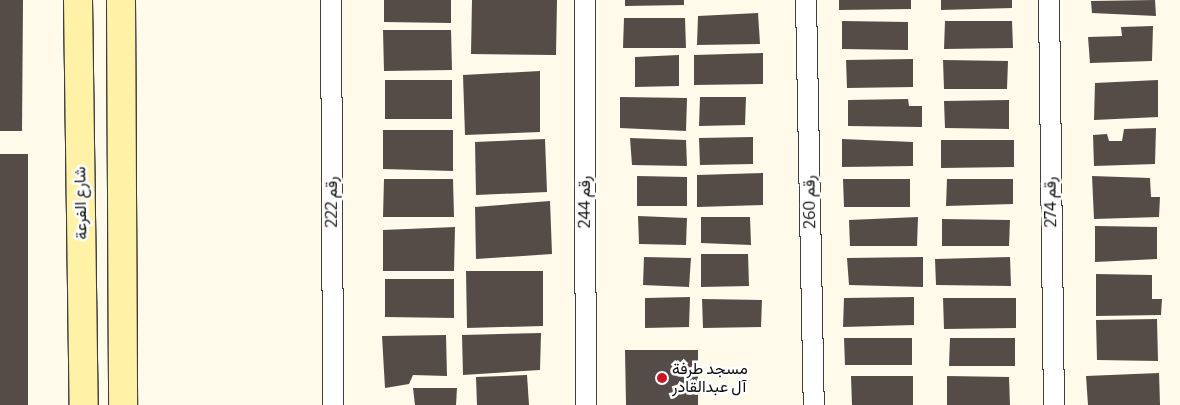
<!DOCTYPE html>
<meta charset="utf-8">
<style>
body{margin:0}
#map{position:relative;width:1180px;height:405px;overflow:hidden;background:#fffaea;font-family:Bitter,Vazirmatn,serif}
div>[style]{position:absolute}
.building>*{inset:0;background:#554c47}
.roads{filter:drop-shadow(1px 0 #3f3f3f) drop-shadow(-1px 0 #3f3f3f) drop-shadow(0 1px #3f3f3f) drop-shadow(0 -1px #3f3f3f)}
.street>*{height:20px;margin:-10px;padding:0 10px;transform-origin:10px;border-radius:10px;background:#fff}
.secondary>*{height:28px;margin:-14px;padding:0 14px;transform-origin:14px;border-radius:14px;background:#fff1a5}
.dots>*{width:14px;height:14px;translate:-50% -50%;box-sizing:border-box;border:2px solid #fff;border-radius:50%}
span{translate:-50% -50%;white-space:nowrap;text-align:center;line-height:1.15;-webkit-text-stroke:5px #fff;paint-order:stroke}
.street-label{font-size:16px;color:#0c0c0c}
.poi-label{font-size:16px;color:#0c0c0c}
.left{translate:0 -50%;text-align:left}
</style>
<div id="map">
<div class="building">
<i style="clip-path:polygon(0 0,23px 0,22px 131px,0 131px)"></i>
<i style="clip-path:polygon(384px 0,451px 0,451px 23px,384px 22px)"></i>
<i style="clip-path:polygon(472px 0,557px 0,556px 55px,471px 54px)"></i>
<i style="clip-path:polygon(625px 0,684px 0,684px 5px,625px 6px)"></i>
<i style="clip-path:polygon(839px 0,911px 0,911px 9px,839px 10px)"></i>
<i style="clip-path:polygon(941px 0,1012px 0,1012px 8px,941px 10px)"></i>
<i style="clip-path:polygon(1155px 0,1156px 16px,1092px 13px,1091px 1px)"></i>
<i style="clip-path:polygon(758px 13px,760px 44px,697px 45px,698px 16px)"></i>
<i style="clip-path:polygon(624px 18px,685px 18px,686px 48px,623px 48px)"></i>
<i style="clip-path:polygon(842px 21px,908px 22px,908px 50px,842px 49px)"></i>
<i style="clip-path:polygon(945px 21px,1012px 21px,1013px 48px,944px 49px)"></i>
<i style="clip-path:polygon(1153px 26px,1152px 61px,1090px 63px,1088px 37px,1122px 36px,1121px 27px)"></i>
<i style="clip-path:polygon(383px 30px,451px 30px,452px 70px,384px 71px)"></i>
<i style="clip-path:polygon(763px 53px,763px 84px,694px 85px,694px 55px)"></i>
<i style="clip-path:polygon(679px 55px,679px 86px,635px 87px,635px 57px)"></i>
<i style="clip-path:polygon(913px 59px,913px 87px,847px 88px,846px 60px)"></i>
<i style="clip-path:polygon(943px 60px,1008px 61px,1007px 89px,944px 89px)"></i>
<i style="clip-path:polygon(540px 71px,540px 132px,465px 135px,463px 75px)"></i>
<i style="clip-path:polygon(385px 80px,452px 80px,452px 119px,385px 119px)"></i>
<i style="clip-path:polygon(1158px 80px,1158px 117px,1094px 120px,1095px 83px)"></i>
<i style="clip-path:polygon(620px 97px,687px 98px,686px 131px,620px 128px)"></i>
<i style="clip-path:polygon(700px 97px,746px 97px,745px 125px,699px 126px)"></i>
<i style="clip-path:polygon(908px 99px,909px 106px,922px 106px,922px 127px,848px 126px,848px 100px)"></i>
<i style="clip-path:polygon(1009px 100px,1009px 129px,945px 128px,944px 101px)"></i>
<i style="clip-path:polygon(1156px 128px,1155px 164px,1094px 166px,1093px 135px,1107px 134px,1109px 141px,1122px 141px,1124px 129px)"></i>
<i style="clip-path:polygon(383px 130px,453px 130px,453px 171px,383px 169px)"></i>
<i style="clip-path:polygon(753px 137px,753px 164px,700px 165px,699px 138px)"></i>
<i style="clip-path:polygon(630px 138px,686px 140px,687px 166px,632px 165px)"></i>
<i style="clip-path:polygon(545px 139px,547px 192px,476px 195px,475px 142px)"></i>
<i style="clip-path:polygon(842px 139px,913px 142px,913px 166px,842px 167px)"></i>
<i style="clip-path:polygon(941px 140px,1014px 140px,1014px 167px,941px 168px)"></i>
<i style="clip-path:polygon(0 154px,28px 154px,28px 405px,0 405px)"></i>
<i style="clip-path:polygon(763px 173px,763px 205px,697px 207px,697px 175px)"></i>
<i style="clip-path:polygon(637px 176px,687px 177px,687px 206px,637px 206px)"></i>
<i style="clip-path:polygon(1092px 176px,1150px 178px,1151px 197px,1160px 197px,1159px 217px,1094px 219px)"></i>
<i style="clip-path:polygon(384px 179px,453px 179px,454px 217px,383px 217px)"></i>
<i style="clip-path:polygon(843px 179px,910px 179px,910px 207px,844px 207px)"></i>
<i style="clip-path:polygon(947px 179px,1013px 179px,1013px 204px,946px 206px)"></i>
<i style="clip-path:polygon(550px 201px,552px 254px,476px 259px,475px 207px)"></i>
<i style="clip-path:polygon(638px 216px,687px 218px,686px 245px,639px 244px)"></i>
<i style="clip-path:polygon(701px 217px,750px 217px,751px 245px,701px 243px)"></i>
<i style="clip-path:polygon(918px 217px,917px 246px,850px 246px,849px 220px)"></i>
<i style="clip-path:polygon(942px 219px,1010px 220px,1009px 246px,942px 246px)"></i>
<i style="clip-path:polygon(1095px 226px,1157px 227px,1157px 259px,1095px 262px)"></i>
<i style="clip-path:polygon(455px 227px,454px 271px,383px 271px,383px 230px)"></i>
<i style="clip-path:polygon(701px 254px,748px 254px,749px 286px,701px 287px)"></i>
<i style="clip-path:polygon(644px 257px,691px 258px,689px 287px,643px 285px)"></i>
<i style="clip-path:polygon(923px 257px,923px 287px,849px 285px,847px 258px)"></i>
<i style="clip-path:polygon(1010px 257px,1011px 286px,936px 285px,935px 259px)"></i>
<i style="clip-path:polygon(466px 271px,543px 271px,543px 326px,467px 328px)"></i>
<i style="clip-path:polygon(1096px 274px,1152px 275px,1152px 299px,1162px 299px,1161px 315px,1096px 316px)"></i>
<i style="clip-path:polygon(385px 279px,454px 279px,454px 318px,385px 317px)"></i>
<i style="clip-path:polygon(690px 297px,689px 327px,645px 328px,645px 298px)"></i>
<i style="clip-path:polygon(914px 297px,914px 325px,843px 327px,844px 298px)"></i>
<i style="clip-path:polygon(943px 298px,1016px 298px,1016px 328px,944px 329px)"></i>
<i style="clip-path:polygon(702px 299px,762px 300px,761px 327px,703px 328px)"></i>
<i style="clip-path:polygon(1157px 319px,1158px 361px,1097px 360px,1096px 320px)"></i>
<i style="clip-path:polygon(541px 333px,540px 370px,463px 375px,462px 335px)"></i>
<i style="clip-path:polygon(446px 335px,447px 376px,413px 375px,409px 384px,385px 388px,382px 336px)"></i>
<i style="clip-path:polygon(844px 338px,912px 338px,912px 365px,845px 365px)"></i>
<i style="clip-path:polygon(950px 338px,1015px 338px,1015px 366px,949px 366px)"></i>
<i style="clip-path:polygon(625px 350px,698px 350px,698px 405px,626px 405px)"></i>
<i style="clip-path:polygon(1159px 373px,1160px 405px,1088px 405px,1086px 376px)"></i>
<i style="clip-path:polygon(527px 375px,529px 405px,477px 405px,476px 377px)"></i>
<i style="clip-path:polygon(851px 376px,913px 376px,913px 405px,852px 405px)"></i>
<i style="clip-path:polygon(947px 376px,1009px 377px,1010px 405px,947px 405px)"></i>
<i style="clip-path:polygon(413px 388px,457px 388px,456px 405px,415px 405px)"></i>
</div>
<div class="roads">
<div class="street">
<i style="left:331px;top:0;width:405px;rotate:89.7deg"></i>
<i style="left:585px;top:0;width:405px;rotate:89.9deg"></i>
<i style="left:806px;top:0;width:405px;rotate:88.9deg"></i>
<i style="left:1049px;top:0;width:405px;rotate:89.3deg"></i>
</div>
<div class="secondary">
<i style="left:78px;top:0;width:405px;rotate:89.2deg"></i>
<i style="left:121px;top:0;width:405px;rotate:89.7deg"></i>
</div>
</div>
<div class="dots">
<i style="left:662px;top:378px;background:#c91626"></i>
</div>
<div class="street-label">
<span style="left:332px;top:202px;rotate:-90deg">رقم 222</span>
<span style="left:585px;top:202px;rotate:-90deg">رقم 244</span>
<span style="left:810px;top:202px;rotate:-91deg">رقم 260</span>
<span style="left:1051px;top:202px;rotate:-91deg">رقم 274</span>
<span style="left:81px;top:203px;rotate:-91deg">شارع الفرعة</span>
</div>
<div class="poi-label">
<span class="left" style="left:672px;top:378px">مسجد طرفة<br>آل عبدالقادر</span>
</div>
</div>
